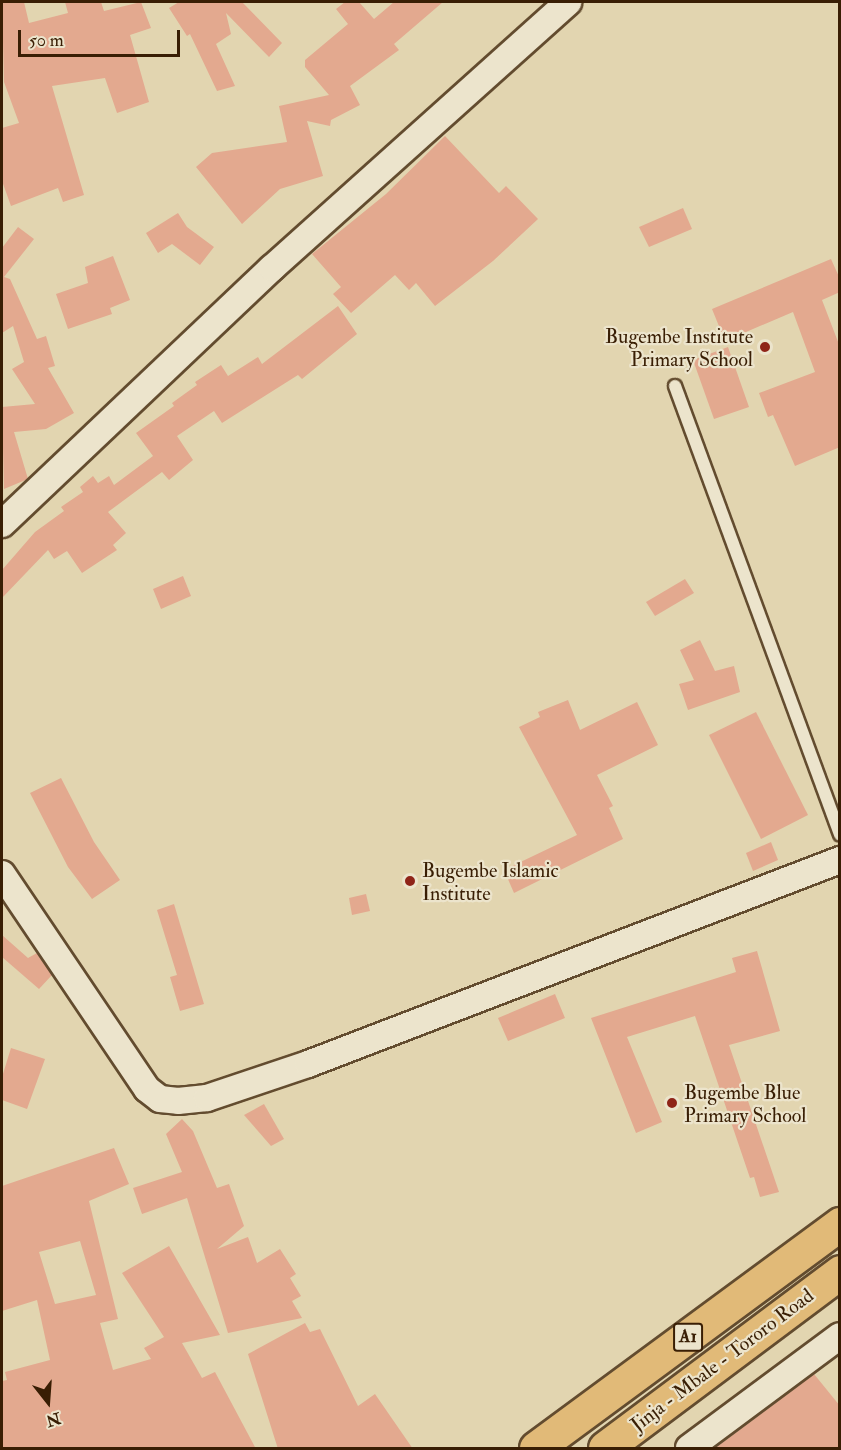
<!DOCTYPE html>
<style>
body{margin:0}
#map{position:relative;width:841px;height:1450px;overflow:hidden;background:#e2d5b0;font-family:"IM FELL Double Pica",serif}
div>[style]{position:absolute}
.building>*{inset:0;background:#e3a98f}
.roads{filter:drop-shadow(2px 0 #634c2f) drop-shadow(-2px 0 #634c2f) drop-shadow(0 2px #634c2f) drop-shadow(0 -2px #634c2f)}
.service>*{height:12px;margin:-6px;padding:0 6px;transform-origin:6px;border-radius:6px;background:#ece4cc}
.minor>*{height:26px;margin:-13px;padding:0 13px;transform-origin:13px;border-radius:13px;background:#ece4cc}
.trunk>*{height:33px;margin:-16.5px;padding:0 16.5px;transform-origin:16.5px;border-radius:16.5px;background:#e1ba78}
.dots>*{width:16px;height:16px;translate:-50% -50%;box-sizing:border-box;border:3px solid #ece4cc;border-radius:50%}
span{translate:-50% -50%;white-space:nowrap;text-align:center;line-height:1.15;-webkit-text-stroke:4.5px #ece4cc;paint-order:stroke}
.shield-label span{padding:2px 4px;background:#ece4cc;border:2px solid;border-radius:4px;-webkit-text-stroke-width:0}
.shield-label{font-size:18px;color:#391e04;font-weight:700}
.poi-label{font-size:20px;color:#391e04}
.right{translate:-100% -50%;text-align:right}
.left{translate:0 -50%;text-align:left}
.street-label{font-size:20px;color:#391e04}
.frame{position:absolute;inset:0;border:3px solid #391e04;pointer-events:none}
.north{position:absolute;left:18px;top:1372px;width:60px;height:60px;-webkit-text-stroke:4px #ece4cc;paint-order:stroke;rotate:163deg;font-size:16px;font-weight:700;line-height:24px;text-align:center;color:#391e04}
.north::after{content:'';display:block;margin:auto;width:21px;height:27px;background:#391e04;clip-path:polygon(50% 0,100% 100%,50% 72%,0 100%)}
.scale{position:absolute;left:18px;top:30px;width:162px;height:27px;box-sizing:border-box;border:3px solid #391e04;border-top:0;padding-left:8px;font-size:18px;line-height:21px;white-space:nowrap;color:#391e04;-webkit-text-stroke:4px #ece4cc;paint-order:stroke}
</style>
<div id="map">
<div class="building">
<i style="clip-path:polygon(2px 2px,24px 2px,29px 23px,68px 13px,65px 2px,101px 2px,104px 11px,141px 2px,151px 28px,130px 35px,149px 102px,117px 113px,105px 78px,52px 86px,84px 195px,63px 202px,58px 188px,11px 206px,2px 181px,2px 128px,19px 123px,4px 82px)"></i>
<i style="clip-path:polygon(179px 2px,242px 2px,282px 43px,269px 57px,226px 13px,231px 34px,216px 44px,235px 86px,217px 91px,190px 34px,187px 36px,169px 8px)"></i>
<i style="clip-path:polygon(345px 2px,359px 2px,374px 19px,394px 2px,443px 2px,394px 44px,399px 50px,350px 86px,360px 105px,331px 120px,330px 126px,307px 121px,323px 176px,280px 189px,242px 224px,196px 167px,212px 153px,287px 142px,279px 106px,329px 95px,305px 67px,305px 60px,348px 24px,336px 9px)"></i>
<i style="clip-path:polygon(445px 136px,499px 193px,506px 186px,538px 219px,493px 261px,435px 306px,416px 283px,409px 290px,395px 275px,351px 313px,333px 294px,341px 287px,312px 254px,386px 194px)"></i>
<i style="clip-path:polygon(683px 208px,692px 229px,649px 247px,639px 227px)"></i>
<i style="clip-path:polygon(178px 213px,187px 227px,214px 247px,200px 265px,172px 244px,158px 253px,146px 233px)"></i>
<i style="clip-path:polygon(18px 227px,34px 239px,4px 277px,10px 279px,37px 339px,46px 336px,55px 366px,48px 368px,74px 413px,46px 429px,14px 432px,28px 479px,4px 489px,2px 407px,35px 404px,12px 369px,24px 362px,13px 326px,2px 333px,2px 248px)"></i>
<i style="clip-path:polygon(113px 256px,130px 300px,110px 308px,112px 314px,68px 329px,56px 294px,88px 283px,85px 267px)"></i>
<i style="clip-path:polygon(831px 259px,840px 279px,840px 292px,822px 300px,840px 347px,840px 447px,795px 466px,773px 415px,768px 417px,759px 393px,815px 372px,793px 312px,725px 341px,712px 309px)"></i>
<i style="clip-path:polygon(338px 306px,357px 334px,302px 379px,298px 375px,222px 423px,214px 411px,177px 436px,193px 460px,169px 480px,162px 472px,108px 512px,126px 533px,113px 545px,117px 550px,82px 573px,67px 551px,54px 559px,48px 550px,2px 598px,2px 570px,35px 532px,64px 511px,61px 507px,83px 492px,80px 487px,93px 476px,98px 483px,109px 476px,114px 485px,153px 456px,136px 433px,174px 406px,172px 403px,197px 385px,195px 382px,221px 365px,228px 376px,258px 357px,262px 364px)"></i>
<i style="clip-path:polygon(728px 347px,749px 407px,714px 419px,693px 360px)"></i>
<i style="clip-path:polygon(183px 576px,191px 596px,161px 609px,153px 589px)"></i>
<i style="clip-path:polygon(685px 579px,694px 593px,655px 616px,646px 602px)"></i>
<i style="clip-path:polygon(700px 640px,715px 671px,734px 666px,740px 692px,688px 710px,679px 684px,694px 680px,680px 650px)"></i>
<i style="clip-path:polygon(568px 700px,580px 730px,637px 702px,658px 745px,597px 775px,613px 806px,609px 808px,623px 839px,514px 893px,504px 870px,577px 835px,519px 727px,540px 717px,538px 712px)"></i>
<i style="clip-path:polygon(756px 712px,808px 815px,761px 839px,709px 735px)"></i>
<i style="clip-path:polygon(61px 778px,94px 842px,120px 880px,92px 899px,68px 867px,30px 793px)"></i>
<i style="clip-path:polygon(771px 842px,778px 860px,753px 871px,746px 853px)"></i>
<i style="clip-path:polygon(366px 894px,370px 911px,352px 915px,349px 898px)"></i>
<i style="clip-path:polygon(174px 904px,204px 1004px,180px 1011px,170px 977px,177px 975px,157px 910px)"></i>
<i style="clip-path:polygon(2px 935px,28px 958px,37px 953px,52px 975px,39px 989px,2px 957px)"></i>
<i style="clip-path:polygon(757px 951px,780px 1031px,729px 1045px,779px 1192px,760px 1197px,754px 1177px,750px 1178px,695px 1016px,627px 1037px,662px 1122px,636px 1133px,591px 1018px,736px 972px,732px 958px)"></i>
<i style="clip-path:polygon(555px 994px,565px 1018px,508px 1041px,498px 1018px)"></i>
<i style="clip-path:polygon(11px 1048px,45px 1059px,27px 1109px,2px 1100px,2px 1077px)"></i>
<i style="clip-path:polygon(264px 1104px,284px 1139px,271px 1146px,244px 1115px)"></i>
<i style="clip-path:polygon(182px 1119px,193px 1131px,217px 1188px,229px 1184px,244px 1226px,217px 1249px,248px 1237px,257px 1263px,280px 1249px,296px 1274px,290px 1278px,301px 1296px,292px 1301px,302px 1318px,228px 1333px,187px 1198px,142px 1214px,133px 1188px,182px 1172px,166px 1134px)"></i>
<i style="clip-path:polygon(evenodd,114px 1148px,129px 1184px,89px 1201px,118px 1319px,100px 1323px,113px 1370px,151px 1359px,144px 1348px,164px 1337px,122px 1273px,169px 1246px,220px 1335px,182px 1343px,202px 1378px,215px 1372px,256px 1449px,2px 1449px,2px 1381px,7px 1380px,5px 1372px,50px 1360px,37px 1300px,2px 1311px,2px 1186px,114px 1148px,80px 1241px,96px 1295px,55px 1304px,39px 1252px,80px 1241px)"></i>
<i style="clip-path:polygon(305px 1323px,310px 1332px,320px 1329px,358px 1406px,375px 1394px,413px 1449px,278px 1449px,248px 1354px)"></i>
<i style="clip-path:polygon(814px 1374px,840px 1406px,840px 1449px,714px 1449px)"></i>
</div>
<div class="roads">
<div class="service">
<i style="left:675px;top:386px;width:478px;rotate:69.8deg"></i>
</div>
<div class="minor">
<i style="left:2px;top:524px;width:372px;rotate:-43.5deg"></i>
<i style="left:272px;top:268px;width:398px;rotate:-41.9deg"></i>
<i style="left:2px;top:874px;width:259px;rotate:56deg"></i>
<i style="left:147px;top:1089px;width:16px;rotate:38deg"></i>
<i style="left:160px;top:1099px;width:18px;rotate:6deg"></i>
<i style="left:178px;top:1101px;width:29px;rotate:-6deg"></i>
<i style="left:207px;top:1098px;width:107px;rotate:-18.6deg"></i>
<i style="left:308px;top:1064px;width:570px;rotate:-20.98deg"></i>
<i style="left:689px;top:1448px;width:188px;rotate:-36.6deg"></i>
</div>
<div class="trunk">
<i style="left:536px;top:1448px;width:378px;rotate:-36.4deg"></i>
<i style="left:605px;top:1448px;width:294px;rotate:-36.8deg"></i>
</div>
</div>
<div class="dots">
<i style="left:765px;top:347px;background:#8f2418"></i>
<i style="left:410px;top:881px;background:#8f2418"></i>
<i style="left:672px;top:1103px;background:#8f2418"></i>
</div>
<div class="shield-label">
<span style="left:688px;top:1337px">A1</span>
</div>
<div class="poi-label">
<span class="right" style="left:753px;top:348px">Bugembe Institute<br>Primary School</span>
<span class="left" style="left:422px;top:882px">Bugembe Islamic<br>Institute</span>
<span class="left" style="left:684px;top:1104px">Bugembe Blue<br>Primary School</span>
</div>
<div class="street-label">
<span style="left:722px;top:1360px;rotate:-37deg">Jinja - Mbale - Tororo Road</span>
</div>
<div class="frame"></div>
<div class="north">N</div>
<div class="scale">50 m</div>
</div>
